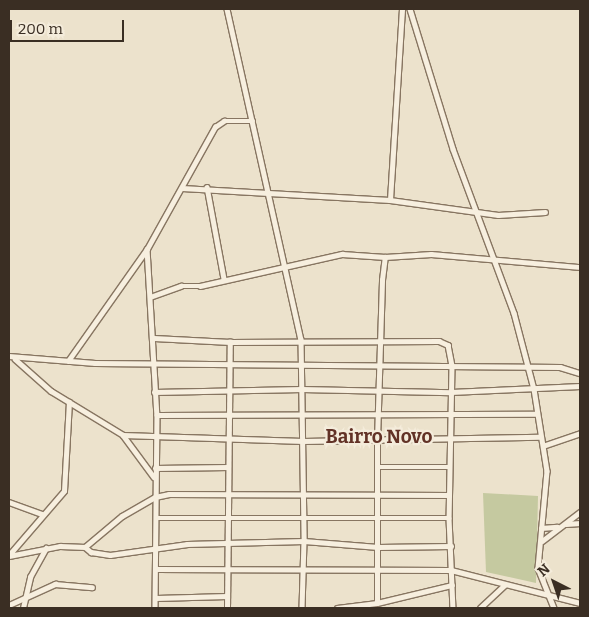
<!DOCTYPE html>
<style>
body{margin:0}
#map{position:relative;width:589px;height:617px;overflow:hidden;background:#ece2cc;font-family:Bitter,serif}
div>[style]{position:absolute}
.green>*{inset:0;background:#c5c9a0}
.roads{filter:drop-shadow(1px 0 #877561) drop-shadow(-1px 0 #877561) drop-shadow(0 1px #877561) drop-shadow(0 -1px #877561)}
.minor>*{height:4.5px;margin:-2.25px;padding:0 2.25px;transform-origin:2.25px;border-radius:2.25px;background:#f7efdf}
span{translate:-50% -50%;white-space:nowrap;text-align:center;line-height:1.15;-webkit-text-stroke:4.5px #f4ecdb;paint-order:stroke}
.district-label{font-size:19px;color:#623226;font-weight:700}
.frame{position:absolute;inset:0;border:10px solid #3a2e23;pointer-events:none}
.north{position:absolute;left:529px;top:557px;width:50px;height:50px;-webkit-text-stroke:4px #f4ecdb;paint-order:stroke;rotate:319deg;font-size:14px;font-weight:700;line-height:20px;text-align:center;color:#3a2e23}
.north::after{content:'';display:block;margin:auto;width:18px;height:22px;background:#3a2e23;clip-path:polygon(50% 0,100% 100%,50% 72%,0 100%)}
.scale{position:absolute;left:10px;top:20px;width:114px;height:22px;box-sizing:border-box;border:2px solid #3a2e23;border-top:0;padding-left:6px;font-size:15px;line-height:18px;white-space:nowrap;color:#3a2e23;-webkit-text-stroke:4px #f4ecdb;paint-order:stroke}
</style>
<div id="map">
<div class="green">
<i style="clip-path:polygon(483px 493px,538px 496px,536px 583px,486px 572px)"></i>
</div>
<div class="roads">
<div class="minor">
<i style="left:227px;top:9px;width:338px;rotate:77.4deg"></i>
<i style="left:301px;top:339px;width:202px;rotate:89.1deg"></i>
<i style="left:304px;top:541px;width:67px;rotate:91.7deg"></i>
<i style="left:410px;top:9px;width:146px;rotate:72.9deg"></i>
<i style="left:453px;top:149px;width:175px;rotate:69.6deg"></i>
<i style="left:514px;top:313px;width:79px;rotate:75.3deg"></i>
<i style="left:534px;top:389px;width:83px;rotate:81deg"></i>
<i style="left:547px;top:471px;width:97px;rotate:95.3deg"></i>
<i style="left:538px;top:568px;width:43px;rotate:68.2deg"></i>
<i style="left:207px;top:187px;width:94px;rotate:79.5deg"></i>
<i style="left:182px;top:188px;width:208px;rotate:3.3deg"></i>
<i style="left:390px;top:200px;width:109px;rotate:7.9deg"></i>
<i style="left:498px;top:215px;width:47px;rotate:-3.7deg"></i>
<i style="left:390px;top:200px;width:191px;rotate:-86.4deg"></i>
<i style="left:147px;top:249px;width:166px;rotate:86.6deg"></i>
<i style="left:157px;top:415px;width:193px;rotate:90.6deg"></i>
<i style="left:150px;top:297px;width:33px;rotate:-20deg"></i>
<i style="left:181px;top:286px;width:19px"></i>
<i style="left:200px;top:286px;width:146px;rotate:-12.7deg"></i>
<i style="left:342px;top:254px;width:43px;rotate:4deg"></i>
<i style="left:385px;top:257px;width:46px;rotate:-3.7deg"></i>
<i style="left:431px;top:254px;width:150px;rotate:5deg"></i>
<i style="left:154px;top:338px;width:76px;rotate:3deg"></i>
<i style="left:230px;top:342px;width:209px;rotate:-0.3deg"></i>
<i style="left:439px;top:341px;width:10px;rotate:24deg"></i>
<i style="left:448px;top:345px;width:21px;rotate:79deg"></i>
<i style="left:452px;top:366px;width:152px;rotate:91.1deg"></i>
<i style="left:449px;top:518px;width:90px;rotate:87.5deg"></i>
<i style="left:9px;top:356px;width:86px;rotate:4.7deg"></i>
<i style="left:95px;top:363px;width:465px;rotate:0.5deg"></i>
<i style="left:560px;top:367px;width:21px;rotate:17deg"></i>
<i style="left:15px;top:359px;width:48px;rotate:41.6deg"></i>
<i style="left:51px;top:391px;width:84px;rotate:31.4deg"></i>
<i style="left:123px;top:435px;width:52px;rotate:53.6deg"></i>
<i style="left:68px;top:361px;width:137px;rotate:-54.8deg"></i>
<i style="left:147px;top:249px;width:140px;rotate:-60.9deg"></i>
<i style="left:215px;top:127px;width:11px;rotate:-34deg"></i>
<i style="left:224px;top:121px;width:29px"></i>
<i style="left:154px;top:392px;width:148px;rotate:-1.2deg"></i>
<i style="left:302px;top:389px;width:149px;rotate:1.2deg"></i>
<i style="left:451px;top:392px;width:129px;rotate:-2.7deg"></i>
<i style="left:157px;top:415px;width:380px;rotate:-0.2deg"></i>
<i style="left:123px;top:435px;width:180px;rotate:1.9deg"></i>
<i style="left:303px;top:441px;width:237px;rotate:-1deg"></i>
<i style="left:543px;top:446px;width:39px;rotate:-19deg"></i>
<i style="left:377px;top:467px;width:72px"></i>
<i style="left:155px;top:468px;width:73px;rotate:-0.8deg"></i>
<i style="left:9px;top:502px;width:35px;rotate:20deg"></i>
<i style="left:156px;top:518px;width:293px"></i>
<i style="left:566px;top:524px;width:14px;rotate:-4deg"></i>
<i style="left:541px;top:528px;width:16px;rotate:-4deg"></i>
<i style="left:542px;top:541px;width:48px;rotate:-37.3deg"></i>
<i style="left:85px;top:547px;width:8px;rotate:40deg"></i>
<i style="left:91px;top:552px;width:19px;rotate:9deg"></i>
<i style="left:110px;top:555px;width:78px;rotate:-8.1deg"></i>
<i style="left:187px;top:544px;width:117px;rotate:-1.5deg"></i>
<i style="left:304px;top:541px;width:74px;rotate:4.6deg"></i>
<i style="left:378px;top:547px;width:73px;rotate:-0.8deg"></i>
<i style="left:9px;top:555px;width:84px;rotate:-49.3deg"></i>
<i style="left:64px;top:491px;width:89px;rotate:-86.8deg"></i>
<i style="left:9px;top:556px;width:52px;rotate:-11.1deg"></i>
<i style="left:60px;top:546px;width:25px;rotate:2deg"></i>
<i style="left:85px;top:547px;width:48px;rotate:-40deg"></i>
<i style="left:122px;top:516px;width:38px;rotate:-30deg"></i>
<i style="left:155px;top:497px;width:14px;rotate:-12deg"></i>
<i style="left:169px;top:494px;width:280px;rotate:0.2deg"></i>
<i style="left:156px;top:569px;width:295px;rotate:0.2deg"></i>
<i style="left:451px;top:570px;width:133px;rotate:14.3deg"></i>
<i style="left:156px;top:598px;width:71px;rotate:-1.6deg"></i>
<i style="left:377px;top:603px;width:77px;rotate:-13.5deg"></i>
<i style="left:9px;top:605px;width:51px;rotate:-24.5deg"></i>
<i style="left:55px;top:584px;width:37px;rotate:5deg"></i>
<i style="left:23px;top:608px;width:32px;rotate:-77deg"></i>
<i style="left:30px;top:577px;width:33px;rotate:-61deg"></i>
<i style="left:227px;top:608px;width:266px;rotate:-89.4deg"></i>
<i style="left:337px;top:608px;width:40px;rotate:-7.1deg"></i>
<i style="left:377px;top:603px;width:163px;rotate:-90deg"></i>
<i style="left:377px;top:440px;width:160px;rotate:-88.2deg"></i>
<i style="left:382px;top:280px;width:23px;rotate:-83deg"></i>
<i style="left:480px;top:608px;width:34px;rotate:-43deg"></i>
</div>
</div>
<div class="district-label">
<span style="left:379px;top:437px">Bairro Novo</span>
</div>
<div class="frame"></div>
<div class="north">N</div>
<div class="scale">200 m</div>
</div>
